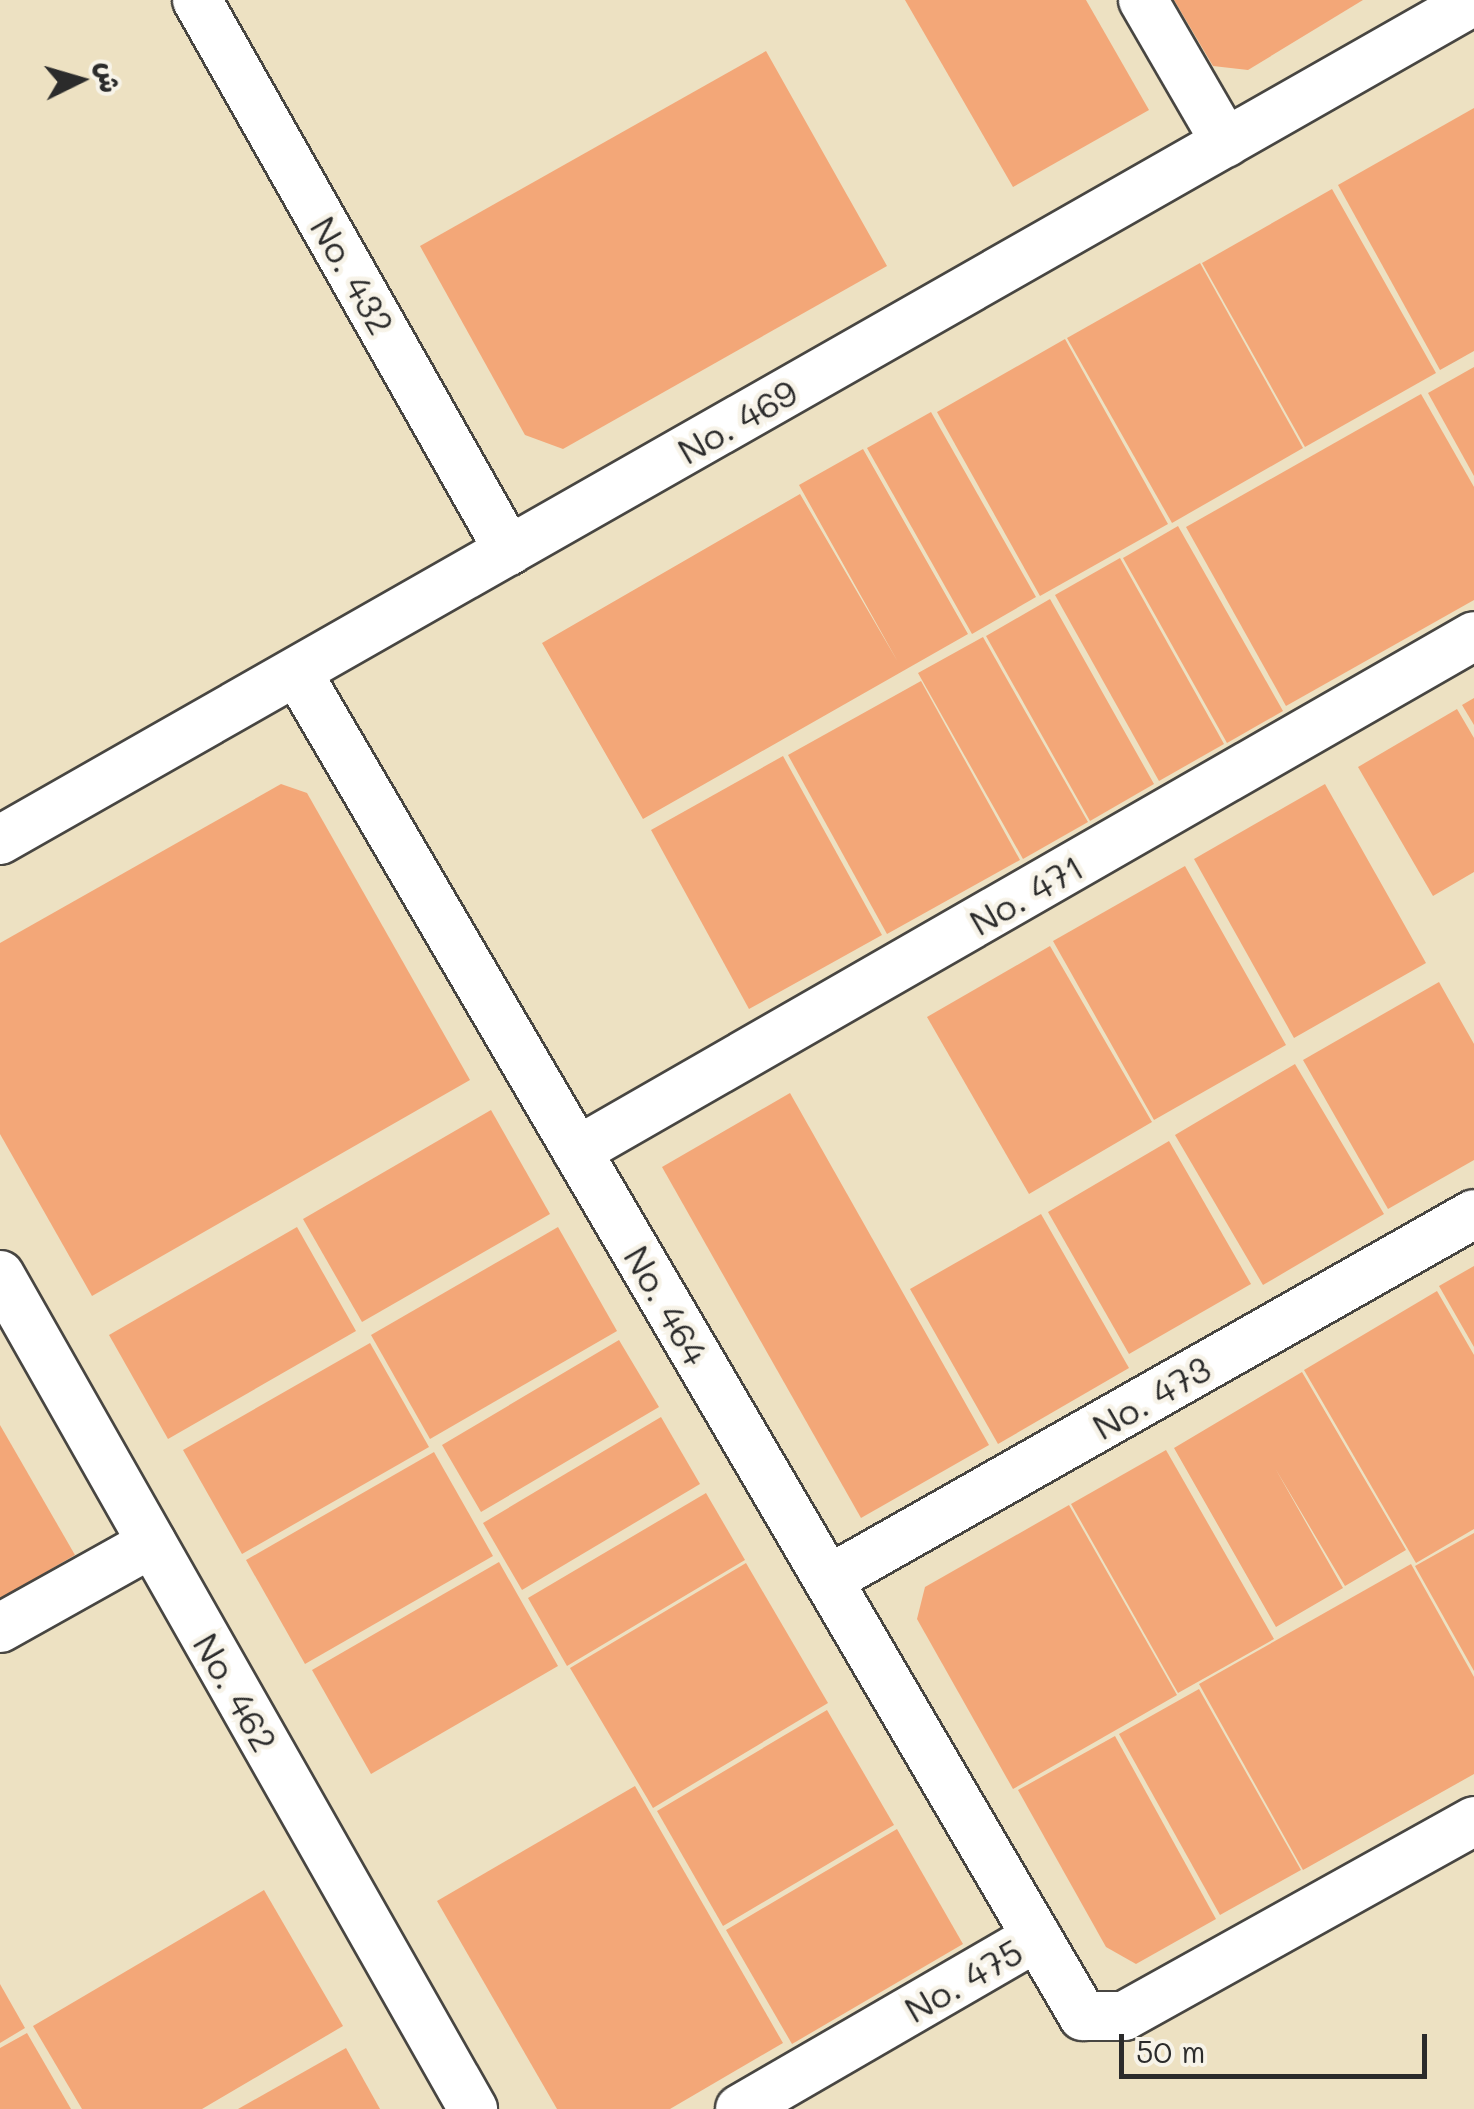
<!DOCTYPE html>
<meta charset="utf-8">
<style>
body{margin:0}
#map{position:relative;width:1474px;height:2109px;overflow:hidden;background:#ede1c2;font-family:Mali,"Playpen Sans Arabic",sans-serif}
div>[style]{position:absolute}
.building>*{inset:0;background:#f3a778}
.roads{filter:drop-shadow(2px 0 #484642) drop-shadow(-2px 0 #484642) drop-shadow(0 2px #484642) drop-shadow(0 -2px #484642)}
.street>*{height:48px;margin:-24px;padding:0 24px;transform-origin:24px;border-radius:24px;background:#fff}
span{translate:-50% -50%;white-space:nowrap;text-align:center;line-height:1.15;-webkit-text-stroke:9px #f7f3e8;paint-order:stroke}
.street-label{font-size:35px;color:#2b2b2b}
.north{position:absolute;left:30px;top:30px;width:100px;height:100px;-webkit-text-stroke:8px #f7f3e8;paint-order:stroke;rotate:85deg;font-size:28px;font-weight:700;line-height:40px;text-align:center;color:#2b2b2b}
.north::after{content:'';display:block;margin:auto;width:35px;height:45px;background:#2b2b2b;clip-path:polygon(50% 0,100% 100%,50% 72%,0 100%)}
.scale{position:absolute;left:1119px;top:2034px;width:308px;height:45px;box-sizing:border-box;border:5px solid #2b2b2b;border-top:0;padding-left:12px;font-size:30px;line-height:35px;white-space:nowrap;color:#2b2b2b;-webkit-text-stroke:8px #f7f3e8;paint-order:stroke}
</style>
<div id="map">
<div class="building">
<i style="clip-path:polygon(905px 0,1086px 0,1149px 110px,1013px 187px)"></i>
<i style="clip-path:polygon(1174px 0,1363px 0,1248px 70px,1213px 66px)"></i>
<i style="clip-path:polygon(766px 51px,887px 266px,563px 449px,525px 435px,420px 246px)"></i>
<i style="clip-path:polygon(1474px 108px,1474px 351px,1440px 370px,1338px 185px)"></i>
<i style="clip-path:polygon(1332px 189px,1436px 373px,1305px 447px,1202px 263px)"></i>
<i style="clip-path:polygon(1200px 263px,1303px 448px,1172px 523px,1067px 338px)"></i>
<i style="clip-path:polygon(1065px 339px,1168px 524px,1040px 596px,937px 412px)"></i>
<i style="clip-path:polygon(1474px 367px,1474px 476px,1428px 393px)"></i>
<i style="clip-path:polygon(1421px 394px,1474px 487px,1474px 600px,1286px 706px,1186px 527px)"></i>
<i style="clip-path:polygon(931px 412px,1036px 597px,972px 634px,867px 448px)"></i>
<i style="clip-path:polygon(863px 449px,968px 634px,643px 819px,542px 643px,800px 494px,898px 662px,799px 485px)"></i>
<i style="clip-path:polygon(1178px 526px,1283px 711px,1227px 743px,1123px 558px)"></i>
<i style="clip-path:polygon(1120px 558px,1224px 744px,1159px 781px,1055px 595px)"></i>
<i style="clip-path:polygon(1050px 599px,1154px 784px,1090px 821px,986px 636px)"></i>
<i style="clip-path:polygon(983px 637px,1088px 822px,1023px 859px,918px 673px)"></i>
<i style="clip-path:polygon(921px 681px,1020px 860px,887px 934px,788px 755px)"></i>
<i style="clip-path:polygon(1474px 698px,1474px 725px,1462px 705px)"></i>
<i style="clip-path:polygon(1457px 709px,1474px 738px,1474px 872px,1433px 896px,1358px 767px)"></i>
<i style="clip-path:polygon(783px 756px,882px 935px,749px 1009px,651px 830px)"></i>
<i style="clip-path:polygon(281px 784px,307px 793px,470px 1080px,92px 1296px,0 1134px,0 943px)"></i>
<i style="clip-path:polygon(1325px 784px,1426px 963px,1294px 1038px,1194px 859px)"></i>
<i style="clip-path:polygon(1185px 866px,1286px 1045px,1154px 1120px,1053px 941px)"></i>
<i style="clip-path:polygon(1050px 946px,1152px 1122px,1029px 1194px,927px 1017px)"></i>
<i style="clip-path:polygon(1439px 982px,1474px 1044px,1474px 1160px,1388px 1209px,1303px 1060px)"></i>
<i style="clip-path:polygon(1295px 1064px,1384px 1214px,1263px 1285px,1175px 1135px)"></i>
<i style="clip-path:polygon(790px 1093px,989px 1445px,861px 1518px,662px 1167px)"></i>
<i style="clip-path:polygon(491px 1110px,550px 1214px,362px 1322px,303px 1219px)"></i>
<i style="clip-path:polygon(1169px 1141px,1251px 1284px,1129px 1354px,1048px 1212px)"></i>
<i style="clip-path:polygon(1041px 1214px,1129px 1368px,998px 1444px,910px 1289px)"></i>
<i style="clip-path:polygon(297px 1227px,356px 1331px,168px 1439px,109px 1335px)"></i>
<i style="clip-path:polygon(558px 1227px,617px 1331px,430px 1439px,371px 1335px)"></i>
<i style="clip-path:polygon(1474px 1266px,1474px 1347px,1439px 1286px)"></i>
<i style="clip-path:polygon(1437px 1291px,1474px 1355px,1474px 1529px,1416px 1563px,1304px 1370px)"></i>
<i style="clip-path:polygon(619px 1340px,659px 1407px,481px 1512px,442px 1445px)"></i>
<i style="clip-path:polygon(370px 1343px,429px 1447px,242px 1554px,183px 1450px)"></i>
<i style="clip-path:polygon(1302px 1372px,1406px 1550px,1345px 1586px,1275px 1468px,1343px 1588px,1276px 1627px,1174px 1448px)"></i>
<i style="clip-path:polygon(661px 1417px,700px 1484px,522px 1590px,483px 1523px)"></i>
<i style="clip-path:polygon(0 1425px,75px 1555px,0 1599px)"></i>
<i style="clip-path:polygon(1166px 1450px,1274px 1639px,1178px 1693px,1071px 1504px)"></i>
<i style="clip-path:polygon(434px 1452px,493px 1556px,305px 1664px,246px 1560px)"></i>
<i style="clip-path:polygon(706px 1493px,745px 1560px,567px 1666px,528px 1598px)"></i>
<i style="clip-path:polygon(1069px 1505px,1177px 1695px,1013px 1789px,917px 1619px,925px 1587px)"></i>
<i style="clip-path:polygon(1474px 1533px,1474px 1671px,1415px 1566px)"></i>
<i style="clip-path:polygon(499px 1562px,558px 1666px,371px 1774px,312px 1670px)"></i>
<i style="clip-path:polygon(746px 1563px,828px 1703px,653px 1808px,570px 1668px)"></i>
<i style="clip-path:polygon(1411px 1564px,1474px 1677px,1474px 1774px,1303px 1870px,1199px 1684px)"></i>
<i style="clip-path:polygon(1199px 1689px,1301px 1870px,1220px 1915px,1119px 1734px)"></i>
<i style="clip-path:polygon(827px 1710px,894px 1825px,723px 1926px,657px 1811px)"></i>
<i style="clip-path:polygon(1115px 1736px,1216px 1919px,1136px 1964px,1106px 1947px,1018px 1790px)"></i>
<i style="clip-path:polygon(635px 1786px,783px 2043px,670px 2109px,557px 2109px,437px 1901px)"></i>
<i style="clip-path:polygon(897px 1829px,963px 1944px,792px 2044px,726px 1930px)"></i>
<i style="clip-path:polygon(264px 1890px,343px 2026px,202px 2109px,82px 2109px,33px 2026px)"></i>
<i style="clip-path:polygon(0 1984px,25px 2028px,0 2043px)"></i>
<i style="clip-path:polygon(27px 2033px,71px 2109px,0 2109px,0 2048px)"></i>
<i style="clip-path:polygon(346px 2048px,380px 2109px,238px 2109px)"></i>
</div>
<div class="roads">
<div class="street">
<i style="left:197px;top:0;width:633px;rotate:60.48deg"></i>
<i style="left:1143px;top:0;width:165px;rotate:59.9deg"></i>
<i style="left:297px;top:672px;width:1557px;rotate:59.68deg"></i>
<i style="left:1083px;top:2016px;width:41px"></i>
<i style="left:1124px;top:2016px;width:401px;rotate:-29.1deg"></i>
<i style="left:0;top:840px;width:1696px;rotate:-29.65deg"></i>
<i style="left:577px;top:1151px;width:1034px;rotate:-29.86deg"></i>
<i style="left:0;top:1275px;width:959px;rotate:60.44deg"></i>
<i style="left:828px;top:1580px;width:742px;rotate:-29.53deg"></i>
<i style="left:0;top:1628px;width:174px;rotate:-29.2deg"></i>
<i style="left:740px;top:2109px;width:343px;rotate:-30.1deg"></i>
</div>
</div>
<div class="street-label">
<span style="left:353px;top:275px;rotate:60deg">No. 432</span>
<span style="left:737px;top:421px;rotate:-30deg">No. 469</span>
<span style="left:1026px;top:894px;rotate:-30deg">No. 471</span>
<span style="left:667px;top:1305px;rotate:60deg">No. 464</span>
<span style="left:1151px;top:1397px;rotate:-30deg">No. 473</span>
<span style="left:236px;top:1692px;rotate:60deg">No. 462</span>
<span style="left:963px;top:1980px;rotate:-30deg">No. 475</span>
</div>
<div class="north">ش</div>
<div class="scale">50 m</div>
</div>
